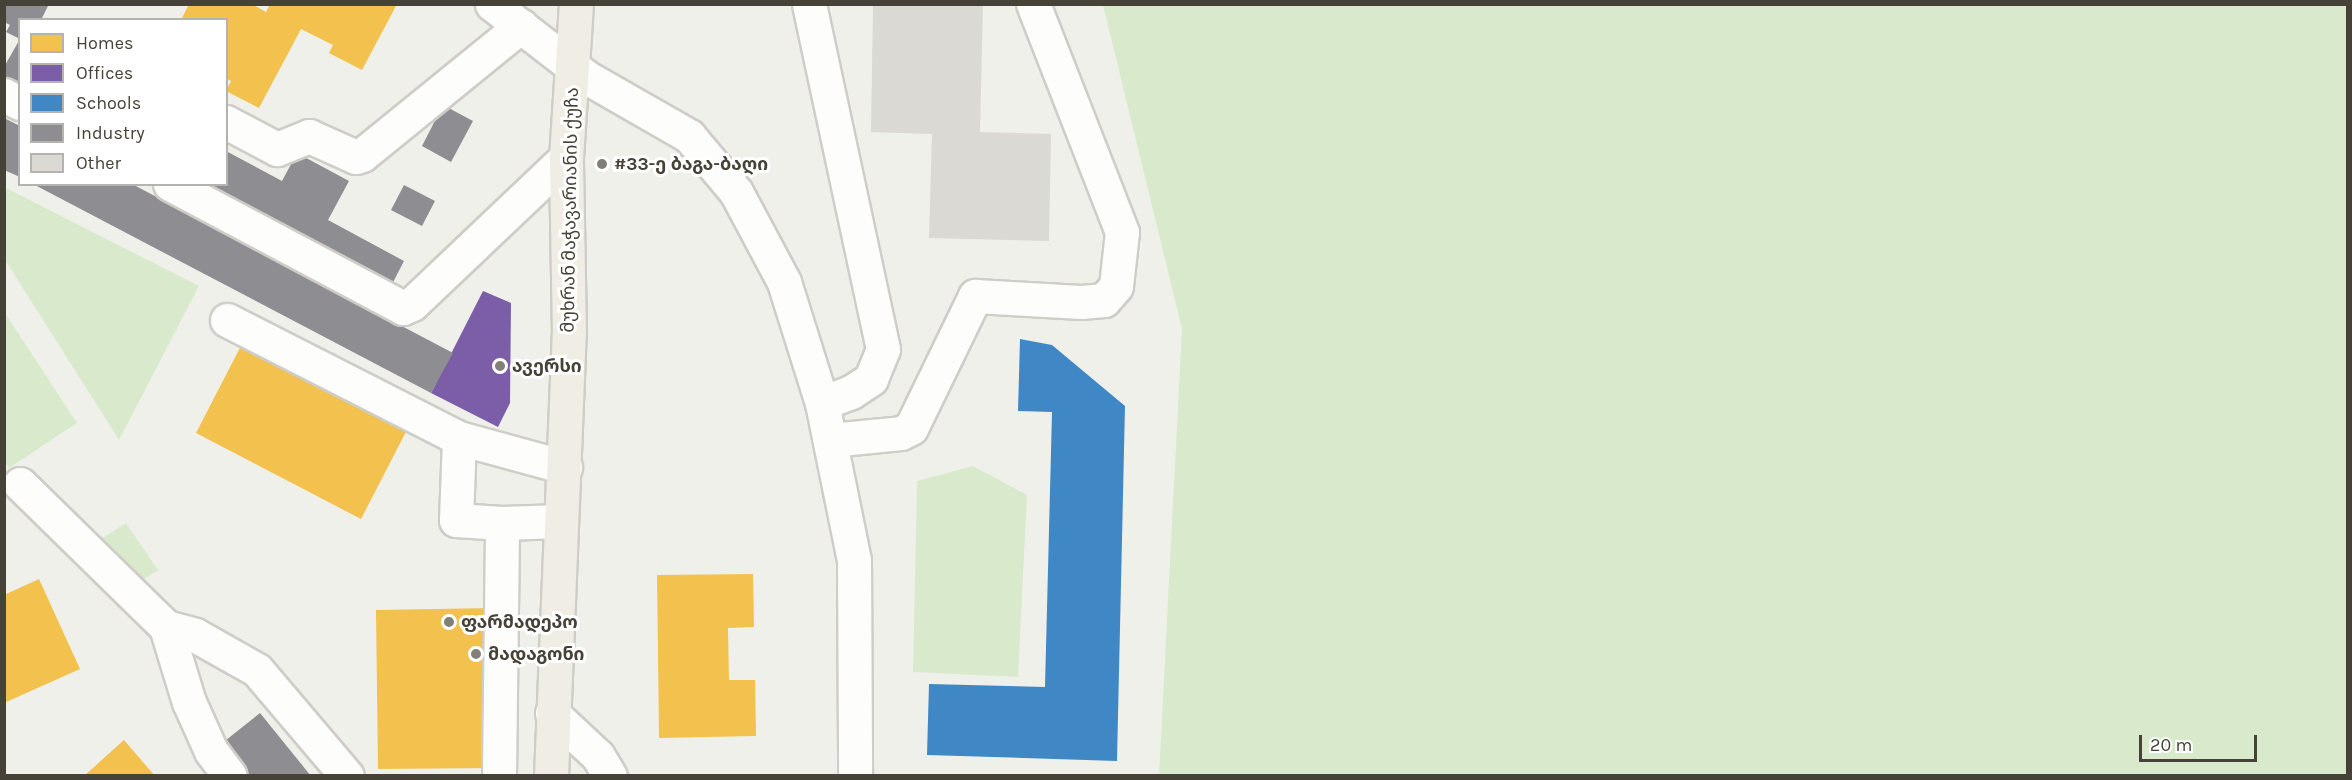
<!DOCTYPE html>
<meta charset="utf-8">
<style>
body{margin:0}
#map{position:relative;width:2352px;height:780px;overflow:hidden;background:#f0f0eb;font-family:Karla,"Noto Sans Georgian",sans-serif}
div>[style]{position:absolute}
.green>*{inset:0;background:#d9eacc}
.homes>*{inset:0;background:#f2c14e}
.offices>*{inset:0;background:#7b5ea7}
.schools>*{inset:0;background:#3f88c5}
.industry>*{inset:0;background:#8d8d92}
.building>*{inset:0;background:#dad9d3}
.roads{filter:drop-shadow(2px 0 #cecdc8) drop-shadow(-2px 0 #cecdc8) drop-shadow(0 2px #cecdc8) drop-shadow(0 -2px #cecdc8)}
.minor>*{height:33px;margin:-16.5px;padding:0 16.5px;transform-origin:16.5px;border-radius:16.5px;background:#fdfdfc}
.major>*{height:33px;margin:-16.5px;padding:0 16.5px;transform-origin:16.5px;border-radius:16.5px;background:#f0eee4}
.dots>*{width:16px;height:16px;translate:-50% -50%;box-sizing:border-box;border:3px solid #fff;border-radius:50%}
span{translate:-50% -50%;white-space:nowrap;text-align:center;line-height:1.15;-webkit-text-stroke:6px #fff;paint-order:stroke}
.poi-label{font-size:18px;color:#464237;font-weight:700}
.left{translate:0 -50%;text-align:left}
.street-label{font-size:18px;color:#464237}
.frame{position:absolute;inset:0;border:6px solid #464237;pointer-events:none}
.legend{position:absolute;left:18px;top:18px;width:210px;height:168px;box-sizing:border-box;background:#fff;border:2px solid #b5b3af;margin:0;padding:8px 10px;list-style:none;font-size:18px;color:#464237}
.legend li{display:flex;align-items:center;gap:12px;height:30px}
.legend b{width:30px;border:2px solid #b5b3af}
.scale{position:absolute;left:2139px;top:735px;width:118px;height:27px;box-sizing:border-box;border:3px solid #464237;border-top:0;padding-left:8px;font-size:18px;line-height:21px;white-space:nowrap;color:#464237;-webkit-text-stroke:4px #fff;paint-order:stroke}
</style>
<div id="map">
<div class="green">
<i style="clip-path:polygon(1103px 5px,2347px 5px,2347px 775px,1159px 775px,1182px 329px)"></i>
<i style="clip-path:polygon(4px 187px,199px 286px,119px 440px,5px 260px)"></i>
<i style="clip-path:polygon(5px 313px,77px 423px,9px 468px,4px 461px)"></i>
<i style="clip-path:polygon(973px 466px,1027px 495px,1018px 677px,913px 672px,917px 481px)"></i>
<i style="clip-path:polygon(126px 523px,158px 570px,127px 590px,95px 543px)"></i>
</div>
<div class="homes">
<i style="clip-path:polygon(189px 4px,252px 4px,266px 12px,270px 4px,397px 4px,362px 70px,329px 53px,333px 45px,301px 29px,259px 108px,226px 91px,231px 81px,226px 78px,226px 20px,181px 20px)"></i>
<i style="clip-path:polygon(244px 340px,409px 426px,361px 519px,196px 433px)"></i>
<i style="clip-path:polygon(753px 574px,754px 627px,728px 628px,729px 680px,755px 680px,756px 736px,659px 738px,657px 575px)"></i>
<i style="clip-path:polygon(39px 579px,80px 669px,4px 703px,4px 595px)"></i>
<i style="clip-path:polygon(494px 608px,496px 768px,378px 769px,376px 610px)"></i>
<i style="clip-path:polygon(124px 740px,155px 776px,84px 776px)"></i>
</div>
<div class="offices">
<i style="clip-path:polygon(483px 291px,511px 303px,510px 403px,498px 427px,431px 393px)"></i>
</div>
<div class="schools">
<i style="clip-path:polygon(1020px 339px,1052px 345px,1125px 406px,1117px 761px,927px 755px,929px 684px,1045px 687px,1052px 412px,1018px 411px)"></i>
</div>
<div class="industry">
<i style="clip-path:polygon(4px 4px,49px 4px,41px 20px,20px 20px,20px 39px,6px 32px,10px 25px,4px 22px)"></i>
<i style="clip-path:polygon(20px 39px,20px 93px,4px 85px,4px 67px)"></i>
<i style="clip-path:polygon(443px 105px,473px 121px,451px 162px,422px 146px)"></i>
<i style="clip-path:polygon(4px 118px,20px 126px,20px 177px,4px 170px)"></i>
<i style="clip-path:polygon(226px 151px,282px 181px,297px 153px,349px 181px,328px 220px,404px 261px,388px 292px,189px 184px,226px 184px)"></i>
<i style="clip-path:polygon(33px 184px,132px 184px,453px 353px,431px 393px)"></i>
<i style="clip-path:polygon(404px 185px,435px 201px,422px 226px,391px 210px)"></i>
<i style="clip-path:polygon(260px 713px,311px 776px,239px 776px,216px 748px)"></i>
</div>
<div class="building">
<i style="clip-path:polygon(873px 4px,983px 4px,980px 132px,1051px 134px,1049px 241px,929px 238px,932px 134px,871px 132px)"></i>
</div>
<div class="roads">
<div class="minor">
<i style="left:492px;top:4px;width:119px;rotate:37.8deg"></i>
<i style="left:586px;top:77px;width:119px;rotate:29.8deg"></i>
<i style="left:689px;top:136px;width:73px;rotate:50deg"></i>
<i style="left:736px;top:192px;width:102px;rotate:61.9deg"></i>
<i style="left:784px;top:282px;width:127px;rotate:72.6deg"></i>
<i style="left:822px;top:403px;width:160px;rotate:78.5deg"></i>
<i style="left:854px;top:560px;width:216px;rotate:89.7deg"></i>
<i style="left:809px;top:4px;width:353px;rotate:77.9deg"></i>
<i style="left:883px;top:349px;width:32px;rotate:112deg"></i>
<i style="left:871px;top:379px;width:24px;rotate:147deg"></i>
<i style="left:851px;top:392px;width:31px;rotate:159deg"></i>
<i style="left:4px;top:95px;width:18px;rotate:27deg"></i>
<i style="left:226px;top:122px;width:58px;rotate:27.9deg"></i>
<i style="left:277px;top:149px;width:35px;rotate:-22deg"></i>
<i style="left:309px;top:136px;width:51px;rotate:24.1deg"></i>
<i style="left:356px;top:157px;width:6px;rotate:-18deg"></i>
<i style="left:362px;top:155px;width:205px;rotate:-39.1deg"></i>
<i style="left:170px;top:184px;width:264px;rotate:28deg"></i>
<i style="left:403px;top:308px;width:10px;rotate:-24deg"></i>
<i style="left:412px;top:304px;width:212px;rotate:-43.5deg"></i>
<i style="left:227px;top:320px;width:260px;rotate:27deg"></i>
<i style="left:831px;top:440px;width:70px;rotate:-5.7deg"></i>
<i style="left:901px;top:433px;width:11px;rotate:-27deg"></i>
<i style="left:911px;top:428px;width:147px;rotate:-64.1deg"></i>
<i style="left:975px;top:296px;width:106px;rotate:3.2deg"></i>
<i style="left:1081px;top:302px;width:23px;rotate:-5deg"></i>
<i style="left:1104px;top:300px;width:18px;rotate:-49deg"></i>
<i style="left:1116px;top:286px;width:54px;rotate:-83.7deg"></i>
<i style="left:1122px;top:232px;width:245px;rotate:-111.3deg"></i>
<i style="left:20px;top:484px;width:204px;rotate:44.4deg"></i>
<i style="left:166px;top:627px;width:30px;rotate:15deg"></i>
<i style="left:195px;top:635px;width:71px;rotate:29.4deg"></i>
<i style="left:257px;top:670px;width:139px;rotate:49.7deg"></i>
<i style="left:502px;top:523px;width:59px;rotate:-1.9deg"></i>
<i style="left:166px;top:627px;width:78px;rotate:73deg"></i>
<i style="left:189px;top:702px;width:54px;rotate:65.8deg"></i>
<i style="left:211px;top:751px;width:31px;rotate:53deg"></i>
<i style="left:552px;top:713px;width:63px;rotate:43.1deg"></i>
<i style="left:598px;top:756px;width:23px;rotate:59deg"></i>
<i style="left:499px;top:776px;width:253px;rotate:-89.3deg"></i>
<i style="left:502px;top:523px;width:46px;rotate:-176.3deg"></i>
<i style="left:456px;top:520px;width:82px;rotate:-87.9deg"></i>
<i style="left:459px;top:438px;width:110px;rotate:15.3deg"></i>
</div>
<div class="major">
<i style="left:551px;top:776px;width:442px;rotate:-87.7deg"></i>
<i style="left:569px;top:334px;width:176px;rotate:-91deg"></i>
<i style="left:566px;top:158px;width:154px;rotate:-86.3deg"></i>
</div>
</div>
<div class="dots">
<i style="left:602px;top:164px;background:#827f76"></i>
<i style="left:500px;top:366px;background:#827f76"></i>
<i style="left:449px;top:622px;background:#827f76"></i>
<i style="left:476px;top:654px;background:#827f76"></i>
</div>
<div class="poi-label">
<span class="left" style="left:614px;top:164px">#33-ე ბაგა-ბაღი</span>
<span class="left" style="left:512px;top:366px">ავერსი</span>
<span class="left" style="left:461px;top:622px">ფარმადეპო</span>
<span class="left" style="left:488px;top:654px">მადაგონი</span>
</div>
<div class="street-label">
<span style="left:570px;top:210px;rotate:-89deg">მუხრან მაჭავარიანის ქუჩა</span>
</div>
<div class="frame"></div>
<ul class="legend">
<li><b style="height:16px;background:#f2c14e"></b>Homes</li>
<li><b style="height:16px;background:#7b5ea7"></b>Offices</li>
<li><b style="height:16px;background:#3f88c5"></b>Schools</li>
<li><b style="height:16px;background:#8d8d92"></b>Industry</li>
<li><b style="height:16px;background:#dad9d3"></b>Other</li>
</ul>
<div class="scale">20 m</div>
</div>
